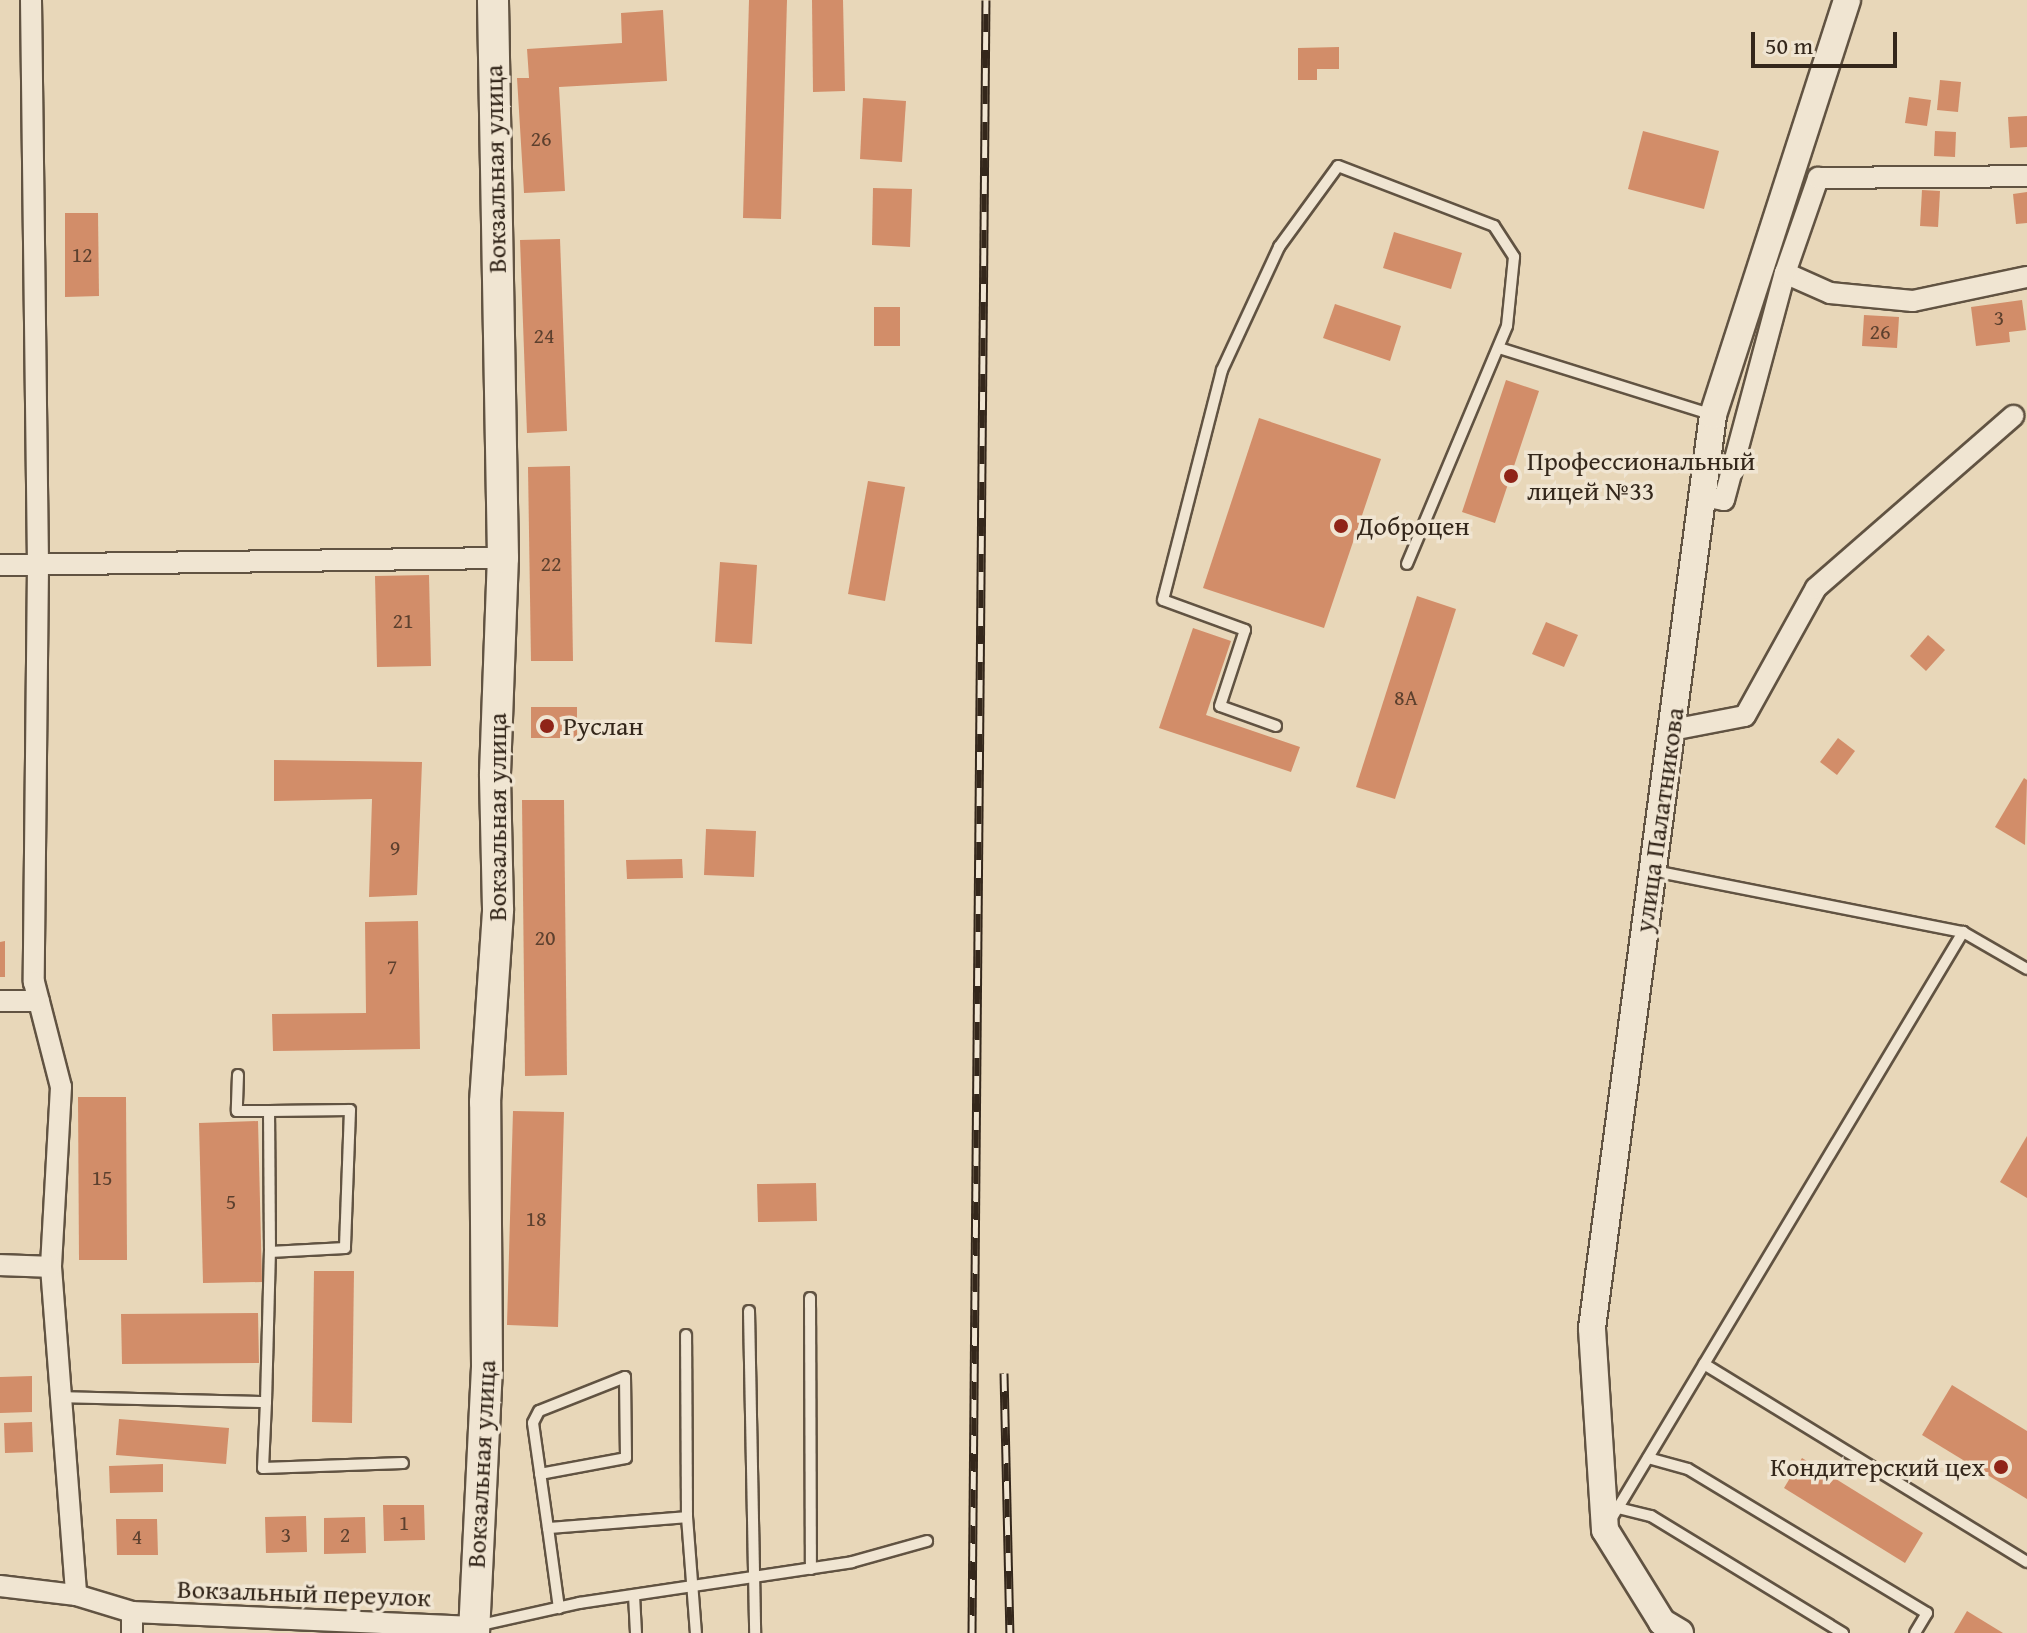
<!DOCTYPE html>
<meta charset="utf-8">
<style>
body{margin:0}
#map{position:relative;width:2027px;height:1633px;overflow:hidden;background:#e8d7b9;font-family:"Gentium Book Plus",serif}
div>[style]{position:absolute}
.building>*{inset:0;background:#d28d69}
.roads{filter:drop-shadow(2px 0 #615342) drop-shadow(-2px 0 #615342) drop-shadow(0 2px #615342) drop-shadow(0 -2px #615342)}
.service>*{height:10px;margin:-5px;padding:0 5px;transform-origin:5px;border-radius:5px;background:#f0e5d2}
.minor>*{height:20px;margin:-10px;padding:0 10px;transform-origin:10px;border-radius:10px;background:#f0e5d2}
.tertiary>*{height:26px;margin:-13px;padding:0 13px;transform-origin:13px;border-radius:13px;background:#f0e5d2}
.secondary>*{height:30px;margin:-15px;padding:0 15px;transform-origin:15px;border-radius:15px;background:#f0e5d2}
.rail>*{height:9px;margin-top:-4.5px;transform-origin:0;background:repeating-linear-gradient(90deg,#f0e5d2 0 18px,#34271b 0 36px);box-sizing:border-box;border-block:2px solid #34271b}
.dots>*{width:22px;height:22px;translate:-50% -50%;box-sizing:border-box;border:4px solid #f0e5d2;border-radius:50%}
span{translate:-50% -50%;white-space:nowrap;text-align:center;line-height:1.15;-webkit-text-stroke:7px #f0e5d2;paint-order:stroke}
.number-label{font-size:22px;color:#5c402e}
.number-label span{-webkit-text-stroke-width:0}
.street-label{font-size:26px;color:#34271b}
.poi-label{font-size:26px;color:#34271b}
.left{translate:0 -50%;text-align:left}
.right{translate:-100% -50%;text-align:right}
.scale{position:absolute;left:1751px;top:32px;width:146px;height:36px;box-sizing:border-box;border:4px solid #34271b;border-top:0;padding-left:10px;font-size:24px;line-height:28px;white-space:nowrap;color:#34271b;-webkit-text-stroke:6px #f0e5d2;paint-order:stroke}
</style>
<div id="map">
<div class="building">
<i style="clip-path:polygon(749px 0,787px 0,781px 219px,743px 218px)"></i>
<i style="clip-path:polygon(812px 0,843px 0,845px 91px,813px 92px)"></i>
<i style="clip-path:polygon(663px 10px,667px 81px,559px 87px,565px 191px,524px 193px,517px 78px,529px 78px,527px 49px,622px 43px,621px 13px)"></i>
<i style="clip-path:polygon(1339px 47px,1339px 69px,1317px 69px,1317px 80px,1298px 80px,1298px 48px)"></i>
<i style="clip-path:polygon(1940px 80px,1961px 82px,1958px 112px,1937px 110px)"></i>
<i style="clip-path:polygon(1909px 97px,1931px 100px,1927px 126px,1905px 123px)"></i>
<i style="clip-path:polygon(863px 98px,906px 101px,902px 162px,860px 159px)"></i>
<i style="clip-path:polygon(2027px 116px,2027px 147px,2010px 148px,2008px 117px)"></i>
<i style="clip-path:polygon(1643px 131px,1719px 151px,1704px 209px,1628px 189px)"></i>
<i style="clip-path:polygon(1935px 131px,1956px 132px,1955px 157px,1934px 156px)"></i>
<i style="clip-path:polygon(873px 188px,912px 189px,910px 247px,872px 245px)"></i>
<i style="clip-path:polygon(1922px 190px,1940px 191px,1938px 227px,1920px 226px)"></i>
<i style="clip-path:polygon(2027px 192px,2027px 223px,2016px 224px,2013px 194px)"></i>
<i style="clip-path:polygon(65px 213px,98px 213px,99px 296px,65px 297px)"></i>
<i style="clip-path:polygon(1394px 232px,1462px 253px,1451px 289px,1383px 268px)"></i>
<i style="clip-path:polygon(560px 239px,567px 431px,527px 433px,520px 240px)"></i>
<i style="clip-path:polygon(2022px 300px,2026px 330px,2009px 332px,2010px 342px,1976px 346px,1971px 307px)"></i>
<i style="clip-path:polygon(1335px 304px,1401px 326px,1390px 361px,1323px 338px)"></i>
<i style="clip-path:polygon(874px 307px,900px 307px,900px 346px,874px 346px)"></i>
<i style="clip-path:polygon(1864px 315px,1899px 317px,1897px 348px,1862px 346px)"></i>
<i style="clip-path:polygon(1506px 380px,1539px 391px,1495px 523px,1462px 512px)"></i>
<i style="clip-path:polygon(1259px 418px,1381px 459px,1324px 628px,1203px 588px)"></i>
<i style="clip-path:polygon(570px 466px,573px 661px,531px 661px,528px 467px)"></i>
<i style="clip-path:polygon(868px 481px,905px 487px,885px 601px,848px 594px)"></i>
<i style="clip-path:polygon(720px 562px,757px 565px,752px 644px,715px 642px)"></i>
<i style="clip-path:polygon(429px 575px,431px 666px,377px 667px,375px 576px)"></i>
<i style="clip-path:polygon(1417px 596px,1456px 609px,1395px 799px,1356px 787px)"></i>
<i style="clip-path:polygon(1546px 622px,1578px 635px,1564px 667px,1532px 654px)"></i>
<i style="clip-path:polygon(1193px 628px,1231px 641px,1206px 715px,1300px 747px,1291px 772px,1159px 728px)"></i>
<i style="clip-path:polygon(1928px 635px,1945px 650px,1926px 671px,1910px 656px)"></i>
<i style="clip-path:polygon(531px 707px,577px 707px,577px 738px,531px 738px)"></i>
<i style="clip-path:polygon(1838px 738px,1855px 751px,1837px 775px,1820px 762px)"></i>
<i style="clip-path:polygon(274px 760px,422px 762px,417px 895px,369px 897px,372px 799px,274px 801px)"></i>
<i style="clip-path:polygon(2024px 778px,2027px 780px,2025px 845px,1995px 827px)"></i>
<i style="clip-path:polygon(522px 800px,564px 800px,567px 1075px,525px 1076px)"></i>
<i style="clip-path:polygon(706px 829px,756px 831px,754px 877px,704px 875px)"></i>
<i style="clip-path:polygon(682px 859px,683px 878px,627px 879px,626px 860px)"></i>
<i style="clip-path:polygon(418px 921px,420px 1049px,273px 1051px,272px 1014px,366px 1013px,365px 922px)"></i>
<i style="clip-path:polygon(5px 941px,5px 977px,0 977px,0 942px)"></i>
<i style="clip-path:polygon(78px 1097px,126px 1097px,127px 1260px,79px 1260px)"></i>
<i style="clip-path:polygon(513px 1111px,564px 1112px,558px 1327px,507px 1325px)"></i>
<i style="clip-path:polygon(258px 1121px,262px 1282px,203px 1283px,199px 1123px)"></i>
<i style="clip-path:polygon(2027px 1136px,2027px 1198px,2000px 1182px)"></i>
<i style="clip-path:polygon(816px 1183px,817px 1221px,758px 1222px,757px 1184px)"></i>
<i style="clip-path:polygon(314px 1271px,354px 1271px,352px 1423px,312px 1422px)"></i>
<i style="clip-path:polygon(258px 1313px,259px 1363px,122px 1364px,121px 1314px)"></i>
<i style="clip-path:polygon(32px 1376px,32px 1412px,0 1413px,0 1377px)"></i>
<i style="clip-path:polygon(1952px 1385px,2027px 1431px,2027px 1499px,1922px 1435px)"></i>
<i style="clip-path:polygon(119px 1419px,229px 1428px,226px 1464px,116px 1455px)"></i>
<i style="clip-path:polygon(32px 1422px,33px 1452px,5px 1453px,4px 1423px)"></i>
<i style="clip-path:polygon(1802px 1458px,1923px 1533px,1905px 1563px,1784px 1488px)"></i>
<i style="clip-path:polygon(163px 1464px,163px 1492px,110px 1493px,109px 1466px)"></i>
<i style="clip-path:polygon(383px 1505px,424px 1505px,425px 1540px,384px 1541px)"></i>
<i style="clip-path:polygon(306px 1516px,307px 1552px,266px 1553px,265px 1517px)"></i>
<i style="clip-path:polygon(365px 1517px,366px 1553px,324px 1554px,324px 1518px)"></i>
<i style="clip-path:polygon(116px 1519px,157px 1519px,158px 1555px,117px 1555px)"></i>
<i style="clip-path:polygon(1967px 1611px,2003px 1633px,1954px 1633px)"></i>
</div>
<div class="roads">
<div class="service">
<i style="left:1499px;top:348px;width:221px;rotate:17.4deg"></i>
<i style="left:1276px;top:726px;width:59px;rotate:-160.3deg"></i>
<i style="left:1220px;top:706px;width:80px;rotate:-71.8deg"></i>
<i style="left:1245px;top:630px;width:87px;rotate:-159.9deg"></i>
<i style="left:1163px;top:600px;width:237px;rotate:-75.6deg"></i>
<i style="left:1222px;top:370px;width:136px;rotate:-65.1deg"></i>
<i style="left:1279px;top:247px;width:100px;rotate:-53.9deg"></i>
<i style="left:1338px;top:166px;width:167px;rotate:21deg"></i>
<i style="left:1494px;top:226px;width:37px;rotate:57deg"></i>
<i style="left:1514px;top:257px;width:69px;rotate:95.8deg"></i>
<i style="left:1507px;top:326px;width:258px;rotate:112.8deg"></i>
<i style="left:1654px;top:871px;width:315px;rotate:11.2deg"></i>
<i style="left:1963px;top:932px;width:74px;rotate:30deg"></i>
<i style="left:238px;top:1075px;width:36px;rotate:92deg"></i>
<i style="left:237px;top:1111px;width:32px"></i>
<i style="left:269px;top:1111px;width:81px;rotate:-0.7deg"></i>
<i style="left:350px;top:1110px;width:138px;rotate:92.1deg"></i>
<i style="left:345px;top:1248px;width:75px;rotate:176.9deg"></i>
<i style="left:270px;top:1252px;width:141px;rotate:-90.4deg"></i>
<i style="left:810px;top:1298px;width:271px;rotate:89.8deg"></i>
<i style="left:749px;top:1311px;width:322px;rotate:88.9deg"></i>
<i style="left:1704px;top:1364px;width:379px;rotate:31.5deg"></i>
<i style="left:61px;top:1397px;width:205px;rotate:1.4deg"></i>
<i style="left:266px;top:1402px;width:66px;rotate:92.6deg"></i>
<i style="left:263px;top:1468px;width:140px;rotate:-2deg"></i>
<i style="left:266px;top:1402px;width:150px;rotate:-88.5deg"></i>
<i style="left:1648px;top:1458px;width:41px;rotate:15.4deg"></i>
<i style="left:1688px;top:1469px;width:279px;rotate:31.1deg"></i>
<i style="left:1927px;top:1613px;width:23px;rotate:121deg"></i>
<i style="left:540px;top:1474px;width:87px;rotate:-10.5deg"></i>
<i style="left:626px;top:1458px;width:81px;rotate:-90.7deg"></i>
<i style="left:625px;top:1377px;width:92px;rotate:158.4deg"></i>
<i style="left:539px;top:1411px;width:13px;rotate:117deg"></i>
<i style="left:533px;top:1423px;width:106px;rotate:81.9deg"></i>
<i style="left:548px;top:1528px;width:81px;rotate:82.2deg"></i>
<i style="left:1618px;top:1508px;width:34px;rotate:14deg"></i>
<i style="left:1651px;top:1516px;width:225px;rotate:31.4deg"></i>
<i style="left:687px;top:1517px;width:116px;rotate:85.6deg"></i>
<i style="left:1610px;top:1521px;width:687px;rotate:-59.06deg"></i>
<i style="left:548px;top:1528px;width:139px;rotate:-4.5deg"></i>
<i style="left:687px;top:1517px;width:182px;rotate:-90.3deg"></i>
<i style="left:634px;top:1595px;width:38px;rotate:87deg"></i>
<i style="left:476px;top:1626px;width:106px;rotate:-12.6deg"></i>
<i style="left:579px;top:1603px;width:276px;rotate:-8.5deg"></i>
<i style="left:852px;top:1562px;width:78px;rotate:-15.6deg"></i>
</div>
<div class="minor">
<i style="left:31px;top:0;width:566px;rotate:89.29deg"></i>
<i style="left:38px;top:566px;width:416px;rotate:90.6deg"></i>
<i style="left:34px;top:982px;width:108px;rotate:75.6deg"></i>
<i style="left:61px;top:1087px;width:180px;rotate:93.2deg"></i>
<i style="left:51px;top:1267px;width:329px;rotate:85.6deg"></i>
<i style="left:1785px;top:273px;width:49px;rotate:24deg"></i>
<i style="left:1830px;top:293px;width:83px;rotate:5.5deg"></i>
<i style="left:1913px;top:301px;width:116px;rotate:-11.9deg"></i>
<i style="left:1703px;top:496px;width:21px;rotate:11deg"></i>
<i style="left:1724px;top:500px;width:235px;rotate:-75deg"></i>
<i style="left:1785px;top:273px;width:101px;rotate:-70.8deg"></i>
<i style="left:1818px;top:178px;width:209px;rotate:-0.5deg"></i>
<i style="left:0;top:565px;width:503px;rotate:-0.8deg"></i>
<i style="left:1672px;top:730px;width:74px;rotate:-10.9deg"></i>
<i style="left:1745px;top:716px;width:146px;rotate:-61deg"></i>
<i style="left:1816px;top:588px;width:262px;rotate:-41.1deg"></i>
<i style="left:0;top:1001px;width:39px"></i>
<i style="left:0;top:1265px;width:51px;rotate:2.2deg"></i>
<i style="left:0;top:1586px;width:77px;rotate:6.8deg"></i>
<i style="left:76px;top:1595px;width:59px;rotate:16.9deg"></i>
<i style="left:132px;top:1612px;width:342px;rotate:2.5deg"></i>
<i style="left:132px;top:1612px;width:21px;rotate:90deg"></i>
</div>
<div class="tertiary">
<i style="left:1680px;top:1633px;width:21px;rotate:-149deg"></i>
<i style="left:1662px;top:1622px;width:108px;rotate:-121.8deg"></i>
<i style="left:1605px;top:1530px;width:202px;rotate:-93.7deg"></i>
<i style="left:1592px;top:1328px;width:921px;rotate:-82.45deg"></i>
<i style="left:1713px;top:415px;width:436px;rotate:-72.1deg"></i>
</div>
<div class="secondary">
<i style="left:474px;top:1633px;width:267px;rotate:-87.2deg"></i>
<i style="left:487px;top:1366px;width:264px;rotate:-90.4deg"></i>
<i style="left:485px;top:1102px;width:193px;rotate:-86.1deg"></i>
<i style="left:498px;top:909px;width:135px;rotate:-91.3deg"></i>
<i style="left:495px;top:774px;width:216px;rotate:-87.9deg"></i>
<i style="left:503px;top:558px;width:558px;rotate:-91.03deg"></i>
</div>
</div>
<div class="rail">
<i style="left:1004px;top:1373px;width:260px;rotate:88.7deg"></i>
<i style="left:972px;top:1633px;width:1633px;rotate:-89.51deg"></i>
</div>
<div class="dots">
<i style="left:1511px;top:476px;background:#8f2418"></i>
<i style="left:1341px;top:526px;background:#8f2418"></i>
<i style="left:547px;top:726px;background:#8f2418"></i>
<i style="left:2001px;top:1467px;background:#8f2418"></i>
</div>
<div class="number-label">
<span style="left:541px;top:139px">26</span>
<span style="left:82px;top:255px">12</span>
<span style="left:1999px;top:318px">3</span>
<span style="left:1880px;top:332px">26</span>
<span style="left:544px;top:336px">24</span>
<span style="left:551px;top:564px">22</span>
<span style="left:403px;top:621px">21</span>
<span style="left:1406px;top:698px">8А</span>
<span style="left:395px;top:848px">9</span>
<span style="left:545px;top:938px">20</span>
<span style="left:392px;top:967px">7</span>
<span style="left:102px;top:1178px">15</span>
<span style="left:231px;top:1202px">5</span>
<span style="left:536px;top:1219px">18</span>
<span style="left:404px;top:1523px">1</span>
<span style="left:286px;top:1535px">3</span>
<span style="left:345px;top:1535px">2</span>
<span style="left:137px;top:1537px">4</span>
</div>
<div class="street-label">
<span style="left:495px;top:169px;rotate:-91deg">Вокзальная улица</span>
<span style="left:497px;top:817px;rotate:-90deg">Вокзальная улица</span>
<span style="left:1659px;top:820px;rotate:-82deg">улица Палатникова</span>
<span style="left:481px;top:1464px;rotate:-87deg">Вокзальная улица</span>
<span style="left:304px;top:1593px;rotate:2deg">Вокзальный переулок</span>
</div>
<div class="poi-label">
<span class="left" style="left:1527px;top:476px">Профессиональный<br>лицей №33</span>
<span class="left" style="left:1357px;top:526px">Доброцен</span>
<span class="left" style="left:563px;top:726px">Руслан</span>
<span class="right" style="left:1985px;top:1467px">Кондитерский цех</span>
</div>
<div class="scale">50 m</div>
</div>
